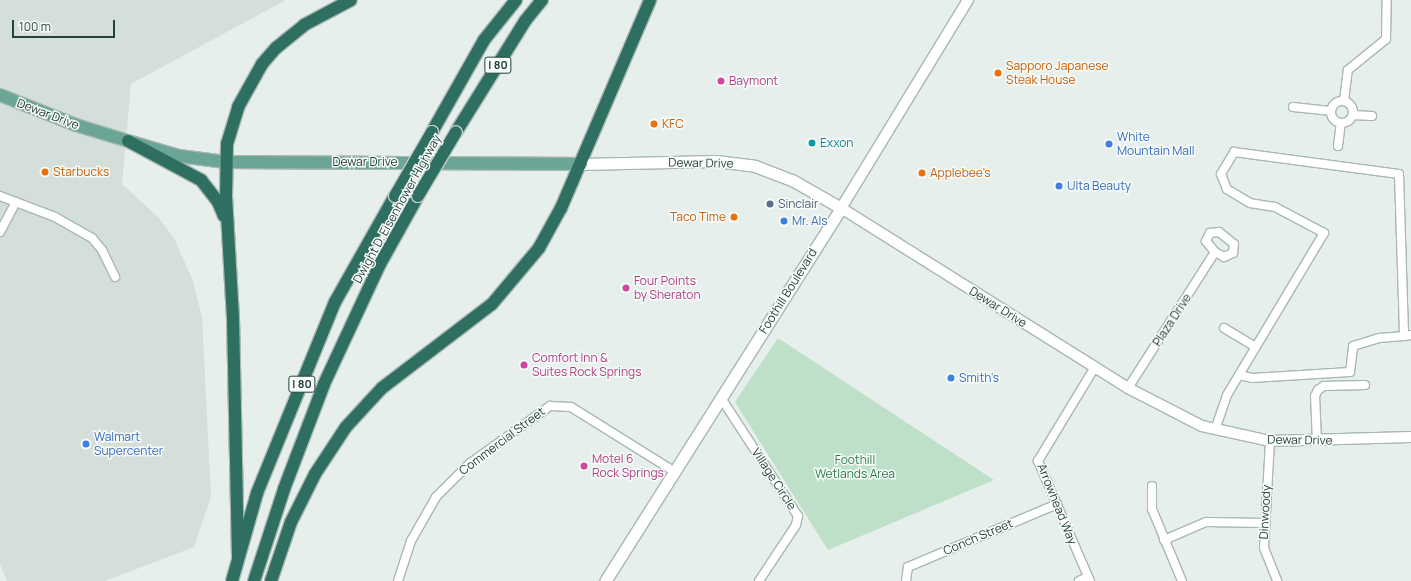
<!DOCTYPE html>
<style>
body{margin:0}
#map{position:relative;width:1411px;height:581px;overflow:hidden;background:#e6efeb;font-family:Manrope,sans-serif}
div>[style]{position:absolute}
.built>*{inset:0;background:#d4dfda}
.green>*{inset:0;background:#bfe0c8}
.roads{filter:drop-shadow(1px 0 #a8b8b2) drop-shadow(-1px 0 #a8b8b2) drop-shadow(0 1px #a8b8b2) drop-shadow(0 -1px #a8b8b2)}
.minor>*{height:8px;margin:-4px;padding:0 4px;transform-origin:4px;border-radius:4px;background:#fff}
.minor>.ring{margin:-4px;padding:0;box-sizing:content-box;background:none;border:8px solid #fff;border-radius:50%}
.tertiary>*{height:10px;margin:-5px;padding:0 5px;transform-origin:5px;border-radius:5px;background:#fff}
.secondary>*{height:11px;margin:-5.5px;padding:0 5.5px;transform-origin:5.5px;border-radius:5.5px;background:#fff}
.primary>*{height:12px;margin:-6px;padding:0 6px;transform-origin:6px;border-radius:6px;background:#6aa596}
.motorway>*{height:12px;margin:-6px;padding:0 6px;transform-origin:6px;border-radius:6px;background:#2f6f62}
.bridges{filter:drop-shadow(1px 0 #c2cac8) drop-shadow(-1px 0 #c2cac8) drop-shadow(0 1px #c2cac8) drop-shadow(0 -1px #c2cac8)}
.motorway-bridge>*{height:12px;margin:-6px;padding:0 6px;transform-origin:6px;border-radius:6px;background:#2f6f62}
.dots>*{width:11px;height:11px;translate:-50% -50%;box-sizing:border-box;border:2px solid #f7fbf9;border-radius:50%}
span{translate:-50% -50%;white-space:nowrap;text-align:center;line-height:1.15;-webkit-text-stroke:3px #f7fbf9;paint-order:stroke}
.shield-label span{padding:1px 3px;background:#f7fbf9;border:1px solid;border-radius:3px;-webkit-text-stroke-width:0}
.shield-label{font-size:11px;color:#24423a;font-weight:700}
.food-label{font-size:12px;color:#c56008}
.left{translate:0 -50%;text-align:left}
.right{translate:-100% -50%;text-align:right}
.hotel-label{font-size:12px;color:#b23c85}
.street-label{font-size:12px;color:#24423a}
.shop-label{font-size:12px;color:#366cbe}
.culture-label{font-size:12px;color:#0d838f}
.service-label{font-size:12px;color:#4e5e75}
.park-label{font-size:12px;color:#2d7a4b}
.scale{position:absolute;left:12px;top:20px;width:103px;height:18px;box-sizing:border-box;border:2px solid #24423a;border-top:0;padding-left:5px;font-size:12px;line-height:14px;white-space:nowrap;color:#24423a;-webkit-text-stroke:3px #f7fbf9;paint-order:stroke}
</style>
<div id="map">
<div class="built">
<i style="clip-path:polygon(0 0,286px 0,131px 84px,122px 184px,158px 217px,174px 238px,193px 281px,202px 317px,211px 497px,194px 547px,105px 581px,7px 581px,0 564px)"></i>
</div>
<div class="green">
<i style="clip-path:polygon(778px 338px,994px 480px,828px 550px,735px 402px)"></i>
</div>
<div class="roads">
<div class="minor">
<i class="ring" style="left:1331px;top:101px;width:14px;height:14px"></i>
<i style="left:1344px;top:101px;width:31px;rotate:-83deg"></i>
<i style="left:1348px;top:70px;width:49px;rotate:-39.2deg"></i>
<i style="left:1386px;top:39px;width:39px;rotate:-89deg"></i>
<i style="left:1293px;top:107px;width:37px;rotate:6deg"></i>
<i style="left:1353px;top:115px;width:19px;rotate:3deg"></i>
<i style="left:1338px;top:146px;width:23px;rotate:-83deg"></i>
<i style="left:0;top:196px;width:59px;rotate:20.9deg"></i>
<i style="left:55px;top:217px;width:43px;rotate:29.6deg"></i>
<i style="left:92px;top:238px;width:16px;rotate:50deg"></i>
<i style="left:102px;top:250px;width:30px;rotate:64deg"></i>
<i style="left:0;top:232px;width:34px;rotate:-62deg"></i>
<i style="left:1224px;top:328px;width:37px;rotate:31deg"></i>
<i style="left:1239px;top:375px;width:13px;rotate:13deg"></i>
<i style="left:1252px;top:378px;width:98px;rotate:-3.5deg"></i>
<i style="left:1350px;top:372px;width:26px;rotate:-83deg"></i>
<i style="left:1353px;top:346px;width:28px;rotate:-17deg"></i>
<i style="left:1380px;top:338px;width:24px;rotate:-5deg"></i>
<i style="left:1128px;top:388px;width:161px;rotate:-57.4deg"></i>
<i style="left:1215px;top:252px;width:10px;rotate:29deg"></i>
<i style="left:1224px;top:257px;width:10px;rotate:-24deg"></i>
<i style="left:1233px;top:253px;width:9px;rotate:-84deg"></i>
<i style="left:1234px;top:244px;width:19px;rotate:-141deg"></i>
<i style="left:1219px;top:232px;width:9px;rotate:174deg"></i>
<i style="left:1210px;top:233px;width:9px;rotate:117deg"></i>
<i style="left:1206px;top:241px;width:14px;rotate:51deg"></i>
<i style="left:721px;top:398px;width:141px;rotate:56.9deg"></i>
<i style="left:798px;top:516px;width:9px;rotate:103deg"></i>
<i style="left:796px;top:525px;width:67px;rotate:123.5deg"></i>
<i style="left:1215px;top:430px;width:37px;rotate:-71deg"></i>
<i style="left:1227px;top:395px;width:189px;rotate:-59.1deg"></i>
<i style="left:1324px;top:233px;width:55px;rotate:-152deg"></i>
<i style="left:1275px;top:207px;width:25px;rotate:-171deg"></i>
<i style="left:1250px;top:203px;width:27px;rotate:-149deg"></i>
<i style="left:1227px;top:189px;width:16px;rotate:-112deg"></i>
<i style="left:1221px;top:174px;width:26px;rotate:-59deg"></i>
<i style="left:1234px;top:152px;width:166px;rotate:7.6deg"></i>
<i style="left:1399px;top:174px;width:162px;rotate:88.2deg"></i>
<i style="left:1404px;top:336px;width:7px;rotate:-8deg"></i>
<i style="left:1270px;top:441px;width:107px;rotate:93.2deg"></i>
<i style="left:1264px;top:548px;width:35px;rotate:68deg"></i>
<i style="left:1317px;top:441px;width:45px;rotate:-92.5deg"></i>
<i style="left:1315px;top:396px;width:7px;rotate:-63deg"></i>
<i style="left:1318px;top:390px;width:7px;rotate:-34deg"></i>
<i style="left:1324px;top:386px;width:41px;rotate:-1.4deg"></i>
<i style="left:1152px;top:486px;width:23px;rotate:90deg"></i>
<i style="left:1152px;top:509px;width:78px;rotate:67.4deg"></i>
<i style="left:1164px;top:540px;width:46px;rotate:-23.2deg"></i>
<i style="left:1206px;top:522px;width:58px;rotate:1deg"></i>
<i style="left:398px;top:581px;width:42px;rotate:-72deg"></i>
<i style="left:411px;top:541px;width:51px;rotate:-60.4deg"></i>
<i style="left:436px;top:497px;width:47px;rotate:-45deg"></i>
<i style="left:469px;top:464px;width:100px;rotate:-35.6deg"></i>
<i style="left:550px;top:406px;width:21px;rotate:3deg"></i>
<i style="left:571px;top:407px;width:123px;rotate:32deg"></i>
<i style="left:906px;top:581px;width:14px;rotate:-82deg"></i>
<i style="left:908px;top:567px;width:162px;rotate:-22.9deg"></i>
<i style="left:1079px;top:581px;width:10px;rotate:-24deg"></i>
<i style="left:1090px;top:581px;width:131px;rotate:-113.4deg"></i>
<i style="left:1038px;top:461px;width:110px;rotate:-58.8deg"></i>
</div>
<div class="tertiary">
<i style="left:968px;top:0;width:244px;rotate:121.4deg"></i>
<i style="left:841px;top:208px;width:339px;rotate:32.1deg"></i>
<i style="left:1128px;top:388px;width:83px;rotate:27.2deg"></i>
<i style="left:1202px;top:426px;width:70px;rotate:12.4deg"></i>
<i style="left:1270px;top:441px;width:141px;rotate:-1.6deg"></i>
</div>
<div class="secondary">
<i style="left:581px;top:164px;width:135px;rotate:-1.3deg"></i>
<i style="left:716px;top:161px;width:39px;rotate:7deg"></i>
<i style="left:755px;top:166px;width:40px;rotate:21deg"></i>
<i style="left:792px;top:180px;width:56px;rotate:29.7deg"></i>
<i style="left:841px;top:208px;width:441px;rotate:122.3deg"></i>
</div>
<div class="primary">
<i style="left:0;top:95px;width:82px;rotate:21.5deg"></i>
<i style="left:76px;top:125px;width:54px;rotate:17.1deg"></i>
<i style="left:128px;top:141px;width:53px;rotate:16.4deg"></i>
<i style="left:179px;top:156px;width:47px;rotate:7.3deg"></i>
<i style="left:226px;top:162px;width:355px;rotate:0.3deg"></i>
</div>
<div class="motorway">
<i style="left:432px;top:132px;width:106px;rotate:-60.5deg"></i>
<i style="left:484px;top:40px;width:51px;rotate:-51.3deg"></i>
<i style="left:456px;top:132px;width:131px;rotate:-58.1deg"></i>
<i style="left:525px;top:21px;width:27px;rotate:-51deg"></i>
<i style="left:128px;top:141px;width:83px;rotate:28.1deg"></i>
<i style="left:201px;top:180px;width:28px;rotate:52deg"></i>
<i style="left:218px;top:202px;width:15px;rotate:67deg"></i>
<i style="left:238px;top:556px;width:238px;rotate:-91.2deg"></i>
<i style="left:233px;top:318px;width:121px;rotate:-93.3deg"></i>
<i style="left:226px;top:197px;width:53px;rotate:-88.9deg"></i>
<i style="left:227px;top:144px;width:39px;rotate:-73deg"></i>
<i style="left:238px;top:107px;width:49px;rotate:-60.8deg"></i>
<i style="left:262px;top:64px;width:21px;rotate:-49deg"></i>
<i style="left:276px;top:48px;width:36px;rotate:-39deg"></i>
<i style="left:304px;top:25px;width:53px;rotate:-28deg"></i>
<i style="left:232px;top:581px;width:91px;rotate:-74.1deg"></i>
<i style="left:257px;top:493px;width:206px;rotate:-67.8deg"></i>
<i style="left:335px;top:302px;width:122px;rotate:-60.5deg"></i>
<i style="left:254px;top:581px;width:97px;rotate:-71.9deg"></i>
<i style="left:284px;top:489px;width:112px;rotate:-69.1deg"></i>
<i style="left:324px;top:384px;width:132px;rotate:-65deg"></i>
<i style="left:380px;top:264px;width:78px;rotate:-60.8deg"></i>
<i style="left:271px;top:581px;width:62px;rotate:-71.3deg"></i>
<i style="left:291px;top:522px;width:54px;rotate:-63.4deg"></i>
<i style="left:315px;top:474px;width:56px;rotate:-56.6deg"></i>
<i style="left:346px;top:427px;width:53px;rotate:-47.3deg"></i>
<i style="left:382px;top:388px;width:138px;rotate:-37.4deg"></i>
<i style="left:492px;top:304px;width:73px;rotate:-50deg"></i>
<i style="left:539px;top:248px;width:46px;rotate:-61.2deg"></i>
<i style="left:561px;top:208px;width:226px;rotate:-66.8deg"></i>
</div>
</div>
<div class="bridges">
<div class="motorway-bridge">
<i style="left:395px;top:196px;width:74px;rotate:-60deg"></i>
<i style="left:418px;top:196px;width:74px;rotate:-59.3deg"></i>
</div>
</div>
<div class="dots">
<i style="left:998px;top:73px;background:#e8710a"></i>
<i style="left:721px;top:81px;background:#d1479c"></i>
<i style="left:654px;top:124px;background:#e8710a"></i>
<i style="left:812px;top:143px;background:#0f9aa8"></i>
<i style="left:1109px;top:144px;background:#3f7fe0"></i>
<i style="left:45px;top:172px;background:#e8710a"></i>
<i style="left:922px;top:173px;background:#e8710a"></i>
<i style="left:1059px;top:186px;background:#3f7fe0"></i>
<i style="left:770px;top:204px;background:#5c6f8a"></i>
<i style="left:734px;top:217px;background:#e8710a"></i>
<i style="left:784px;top:221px;background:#3f7fe0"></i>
<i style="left:626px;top:288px;background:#d1479c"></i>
<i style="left:524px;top:365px;background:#d1479c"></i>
<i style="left:951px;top:378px;background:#3f7fe0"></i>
<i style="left:86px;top:444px;background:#3f7fe0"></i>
<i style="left:584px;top:466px;background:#d1479c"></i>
</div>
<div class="shield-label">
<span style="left:498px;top:65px">I 80</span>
<span style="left:302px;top:384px">I 80</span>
</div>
<div class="food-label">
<span class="left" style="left:1006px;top:73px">Sapporo Japanese<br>Steak House</span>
<span class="left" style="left:662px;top:124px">KFC</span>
<span class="left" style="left:53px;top:172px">Starbucks</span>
<span class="left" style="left:930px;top:173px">Applebee's</span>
<span class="right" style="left:726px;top:217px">Taco Time</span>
</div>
<div class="hotel-label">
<span class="left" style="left:729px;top:81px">Baymont</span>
<span class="left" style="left:634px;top:288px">Four Points<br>by Sheraton</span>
<span class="left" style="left:532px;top:365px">Comfort Inn &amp;<br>Suites Rock Springs</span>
<span class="left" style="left:592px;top:466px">Motel 6<br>Rock Springs</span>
</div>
<div class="street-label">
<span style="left:48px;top:114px;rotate:21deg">Dewar Drive</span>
<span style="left:365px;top:162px">Dewar Drive</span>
<span style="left:701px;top:163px;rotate:1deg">Dewar Drive</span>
<span style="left:397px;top:209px;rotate:-61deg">Dwight D. Eisenhower Highway</span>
<span style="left:788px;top:291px;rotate:-58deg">Foothill Boulevard</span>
<span style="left:998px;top:307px;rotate:32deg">Dewar Drive</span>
<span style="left:1172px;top:320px;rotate:-57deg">Plaza Drive</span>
<span style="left:1300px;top:440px;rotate:1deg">Dewar Drive</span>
<span style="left:502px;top:441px;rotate:-37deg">Commercial Street</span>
<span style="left:774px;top:479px;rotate:57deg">Village Circle</span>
<span style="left:1057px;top:504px;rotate:68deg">Arrowhead Way</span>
<span style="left:1265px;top:512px;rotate:-87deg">Dinwoody</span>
<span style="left:978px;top:537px;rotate:-23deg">Conch Street</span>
</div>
<div class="shop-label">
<span class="left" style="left:1117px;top:144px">White<br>Mountain Mall</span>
<span class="left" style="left:1067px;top:186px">Ulta Beauty</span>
<span class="left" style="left:792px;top:221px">Mr. Als</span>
<span class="left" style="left:959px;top:378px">Smith's</span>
<span class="left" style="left:94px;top:444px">Walmart<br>Supercenter</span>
</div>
<div class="culture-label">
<span class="left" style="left:820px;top:143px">Exxon</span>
</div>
<div class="service-label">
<span class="left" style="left:778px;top:204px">Sinclair</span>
</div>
<div class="park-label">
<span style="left:855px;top:467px">Foothill<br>Wetlands Area</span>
</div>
<div class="scale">100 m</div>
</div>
